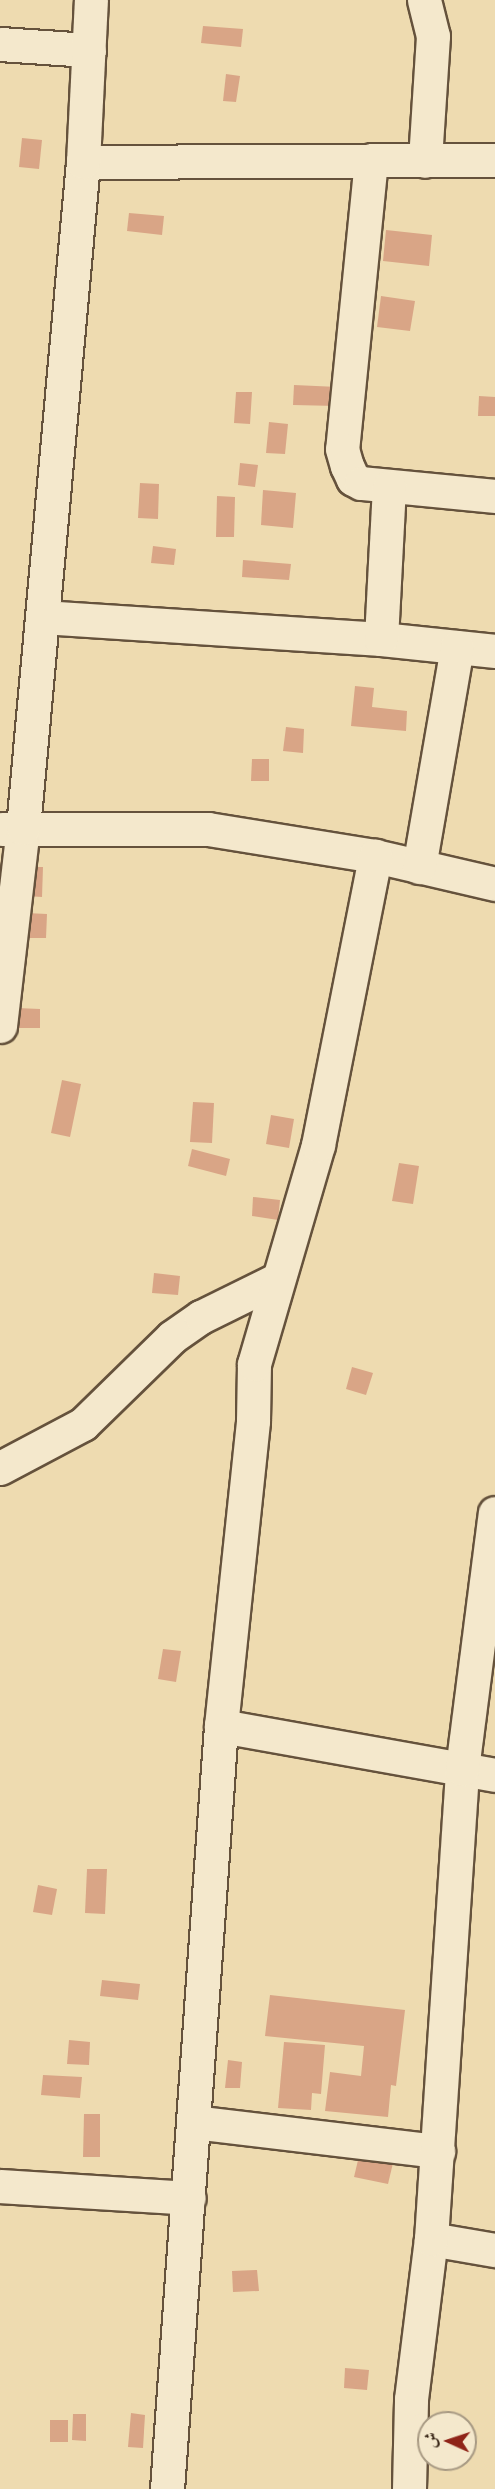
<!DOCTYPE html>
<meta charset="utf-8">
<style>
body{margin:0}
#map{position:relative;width:495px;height:2489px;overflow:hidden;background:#eedbb0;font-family:Cardo,Amiri,serif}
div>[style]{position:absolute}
.building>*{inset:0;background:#d9a586}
.roads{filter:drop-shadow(2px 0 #65523c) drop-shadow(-2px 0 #65523c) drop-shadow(0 2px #65523c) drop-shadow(0 -2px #65523c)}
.minor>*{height:33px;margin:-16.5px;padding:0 16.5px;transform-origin:16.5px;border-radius:16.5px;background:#f4e8cc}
span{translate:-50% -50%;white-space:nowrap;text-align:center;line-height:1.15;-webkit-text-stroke:6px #f4e8cc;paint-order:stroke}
.north{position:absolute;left:417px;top:2411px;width:60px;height:60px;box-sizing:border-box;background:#f4e8cc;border:2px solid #a89a83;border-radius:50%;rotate:273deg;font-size:16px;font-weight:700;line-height:24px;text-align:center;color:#372415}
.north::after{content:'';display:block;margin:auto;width:21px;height:27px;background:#8f2418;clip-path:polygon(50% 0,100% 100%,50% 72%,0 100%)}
</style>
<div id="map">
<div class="building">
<i style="clip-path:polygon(203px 26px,243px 29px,241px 47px,201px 43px)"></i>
<i style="clip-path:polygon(226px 74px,240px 76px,236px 102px,223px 101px)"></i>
<i style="clip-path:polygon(22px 138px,42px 140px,39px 169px,19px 167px)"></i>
<i style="clip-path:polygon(129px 213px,164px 216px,162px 235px,127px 231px)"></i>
<i style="clip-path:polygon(386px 230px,432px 235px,429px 266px,383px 261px)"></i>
<i style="clip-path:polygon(381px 296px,415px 301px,410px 331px,377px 327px)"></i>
<i style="clip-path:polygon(294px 385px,338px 387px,337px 406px,293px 405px)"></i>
<i style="clip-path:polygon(236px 392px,252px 392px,250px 424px,234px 423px)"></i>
<i style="clip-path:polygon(479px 396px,495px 397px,495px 416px,478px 416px)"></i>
<i style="clip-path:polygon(269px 422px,288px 424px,285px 454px,266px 453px)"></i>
<i style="clip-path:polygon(240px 463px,258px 465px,255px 487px,238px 485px)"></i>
<i style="clip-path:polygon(140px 483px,159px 484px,158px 519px,138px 518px)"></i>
<i style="clip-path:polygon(263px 490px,296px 493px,293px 528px,261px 525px)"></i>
<i style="clip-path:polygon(217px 496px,235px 497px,234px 537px,216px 537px)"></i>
<i style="clip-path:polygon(153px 546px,176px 549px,174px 565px,151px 563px)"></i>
<i style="clip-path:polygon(243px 560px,291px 564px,289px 580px,242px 577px)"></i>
<i style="clip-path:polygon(355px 686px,374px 688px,372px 707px,407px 711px,406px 731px,351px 726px)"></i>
<i style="clip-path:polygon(286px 727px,304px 729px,303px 753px,283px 751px)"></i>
<i style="clip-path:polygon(252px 759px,269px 759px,269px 781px,251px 781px)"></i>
<i style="clip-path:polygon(27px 867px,43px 867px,42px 897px,26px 896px)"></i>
<i style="clip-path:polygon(26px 913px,47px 914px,46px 938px,25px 938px)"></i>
<i style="clip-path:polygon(17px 1008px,40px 1009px,40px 1028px,16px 1028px)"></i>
<i style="clip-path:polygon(62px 1080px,81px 1084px,70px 1137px,51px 1133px)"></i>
<i style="clip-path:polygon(193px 1102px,214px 1103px,212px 1143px,190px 1142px)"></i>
<i style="clip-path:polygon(271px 1115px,294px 1119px,289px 1148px,266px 1144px)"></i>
<i style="clip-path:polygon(192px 1149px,230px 1159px,226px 1176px,188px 1166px)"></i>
<i style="clip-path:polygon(399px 1163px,419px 1166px,413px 1204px,392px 1201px)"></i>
<i style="clip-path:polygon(253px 1197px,280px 1200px,278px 1220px,252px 1216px)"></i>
<i style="clip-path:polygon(154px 1273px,180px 1276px,178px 1295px,152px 1293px)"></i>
<i style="clip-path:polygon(352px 1367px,373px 1373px,366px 1395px,346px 1389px)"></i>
<i style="clip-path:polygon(163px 1649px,181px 1651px,176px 1682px,158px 1679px)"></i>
<i style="clip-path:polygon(87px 1869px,107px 1869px,105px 1914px,85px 1913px)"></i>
<i style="clip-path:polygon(38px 1885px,57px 1889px,52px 1915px,33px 1912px)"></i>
<i style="clip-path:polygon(102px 1980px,140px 1984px,138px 2000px,100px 1996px)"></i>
<i style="clip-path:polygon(270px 1995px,405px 2010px,396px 2086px,391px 2085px,388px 2117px,325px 2111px,330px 2072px,361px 2076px,364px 2046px,265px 2036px)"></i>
<i style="clip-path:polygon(69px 2040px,90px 2042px,89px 2065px,67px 2064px)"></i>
<i style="clip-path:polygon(284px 2042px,325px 2045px,321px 2094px,312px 2093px,311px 2110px,278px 2108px)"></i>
<i style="clip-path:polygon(228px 2060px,242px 2062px,240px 2088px,225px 2088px)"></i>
<i style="clip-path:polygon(43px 2075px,82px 2077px,80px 2098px,41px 2095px)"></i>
<i style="clip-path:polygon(84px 2114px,100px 2114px,100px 2157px,83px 2157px)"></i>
<i style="clip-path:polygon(359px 2156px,393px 2163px,388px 2184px,354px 2177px)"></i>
<i style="clip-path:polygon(257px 2270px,259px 2291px,233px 2292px,232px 2271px)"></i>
<i style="clip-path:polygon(345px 2368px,369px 2370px,367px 2390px,344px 2388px)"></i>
<i style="clip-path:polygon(131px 2413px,145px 2415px,143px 2448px,128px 2447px)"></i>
<i style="clip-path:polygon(73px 2414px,86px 2414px,86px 2441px,72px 2440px)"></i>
<i style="clip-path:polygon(50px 2420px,68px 2420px,68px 2442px,50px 2442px)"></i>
</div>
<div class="roads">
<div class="minor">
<i style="left:424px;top:0;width:37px;rotate:76deg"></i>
<i style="left:433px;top:36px;width:125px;rotate:93.7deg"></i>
<i style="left:0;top:44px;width:89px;rotate:3.9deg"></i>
<i style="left:371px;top:160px;width:290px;rotate:95.7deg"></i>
<i style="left:342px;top:449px;width:18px;rotate:74deg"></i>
<i style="left:347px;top:466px;width:14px;rotate:65deg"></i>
<i style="left:353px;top:479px;width:9px;rotate:27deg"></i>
<i style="left:361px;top:483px;width:135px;rotate:5.5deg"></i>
<i style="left:83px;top:162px;width:412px;rotate:-0.3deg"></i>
<i style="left:42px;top:617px;width:340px;rotate:3.7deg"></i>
<i style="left:381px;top:639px;width:115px;rotate:6deg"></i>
<i style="left:381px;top:639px;width:152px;rotate:-87deg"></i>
<i style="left:2px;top:829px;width:206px"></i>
<i style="left:208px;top:829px;width:169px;rotate:9.2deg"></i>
<i style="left:375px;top:856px;width:123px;rotate:13.1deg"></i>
<i style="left:419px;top:867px;width:223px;rotate:-80.2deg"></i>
<i style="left:0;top:1026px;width:199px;rotate:-83.4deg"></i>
<i style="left:23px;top:828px;width:669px;rotate:-84.85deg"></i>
<i style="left:83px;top:162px;width:162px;rotate:-87.2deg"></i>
<i style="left:0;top:1468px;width:94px;rotate:-27.9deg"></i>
<i style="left:83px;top:1424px;width:124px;rotate:-44.3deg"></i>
<i style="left:172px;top:1337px;width:35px;rotate:-35deg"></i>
<i style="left:201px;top:1317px;width:84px;rotate:-26.3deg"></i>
<i style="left:221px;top:1726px;width:278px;rotate:10.1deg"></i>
<i style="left:194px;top:2122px;width:246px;rotate:6.8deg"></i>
<i style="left:0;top:2186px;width:189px;rotate:3.6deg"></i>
<i style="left:431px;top:2239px;width:65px;rotate:9.8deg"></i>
<i style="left:167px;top:2489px;width:765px;rotate:-85.95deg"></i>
<i style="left:221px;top:1726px;width:307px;rotate:-84deg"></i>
<i style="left:253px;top:1421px;width:57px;rotate:-89deg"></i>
<i style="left:254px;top:1364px;width:228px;rotate:-73.7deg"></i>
<i style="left:318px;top:1145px;width:295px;rotate:-78.8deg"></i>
<i style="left:409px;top:2489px;width:90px;rotate:-88.7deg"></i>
<i style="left:411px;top:2399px;width:161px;rotate:-82.9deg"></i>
<i style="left:431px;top:2239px;width:471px;rotate:-86.2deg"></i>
<i style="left:462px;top:1769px;width:258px;rotate:-82.7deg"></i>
</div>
</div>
<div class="north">ش</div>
</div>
